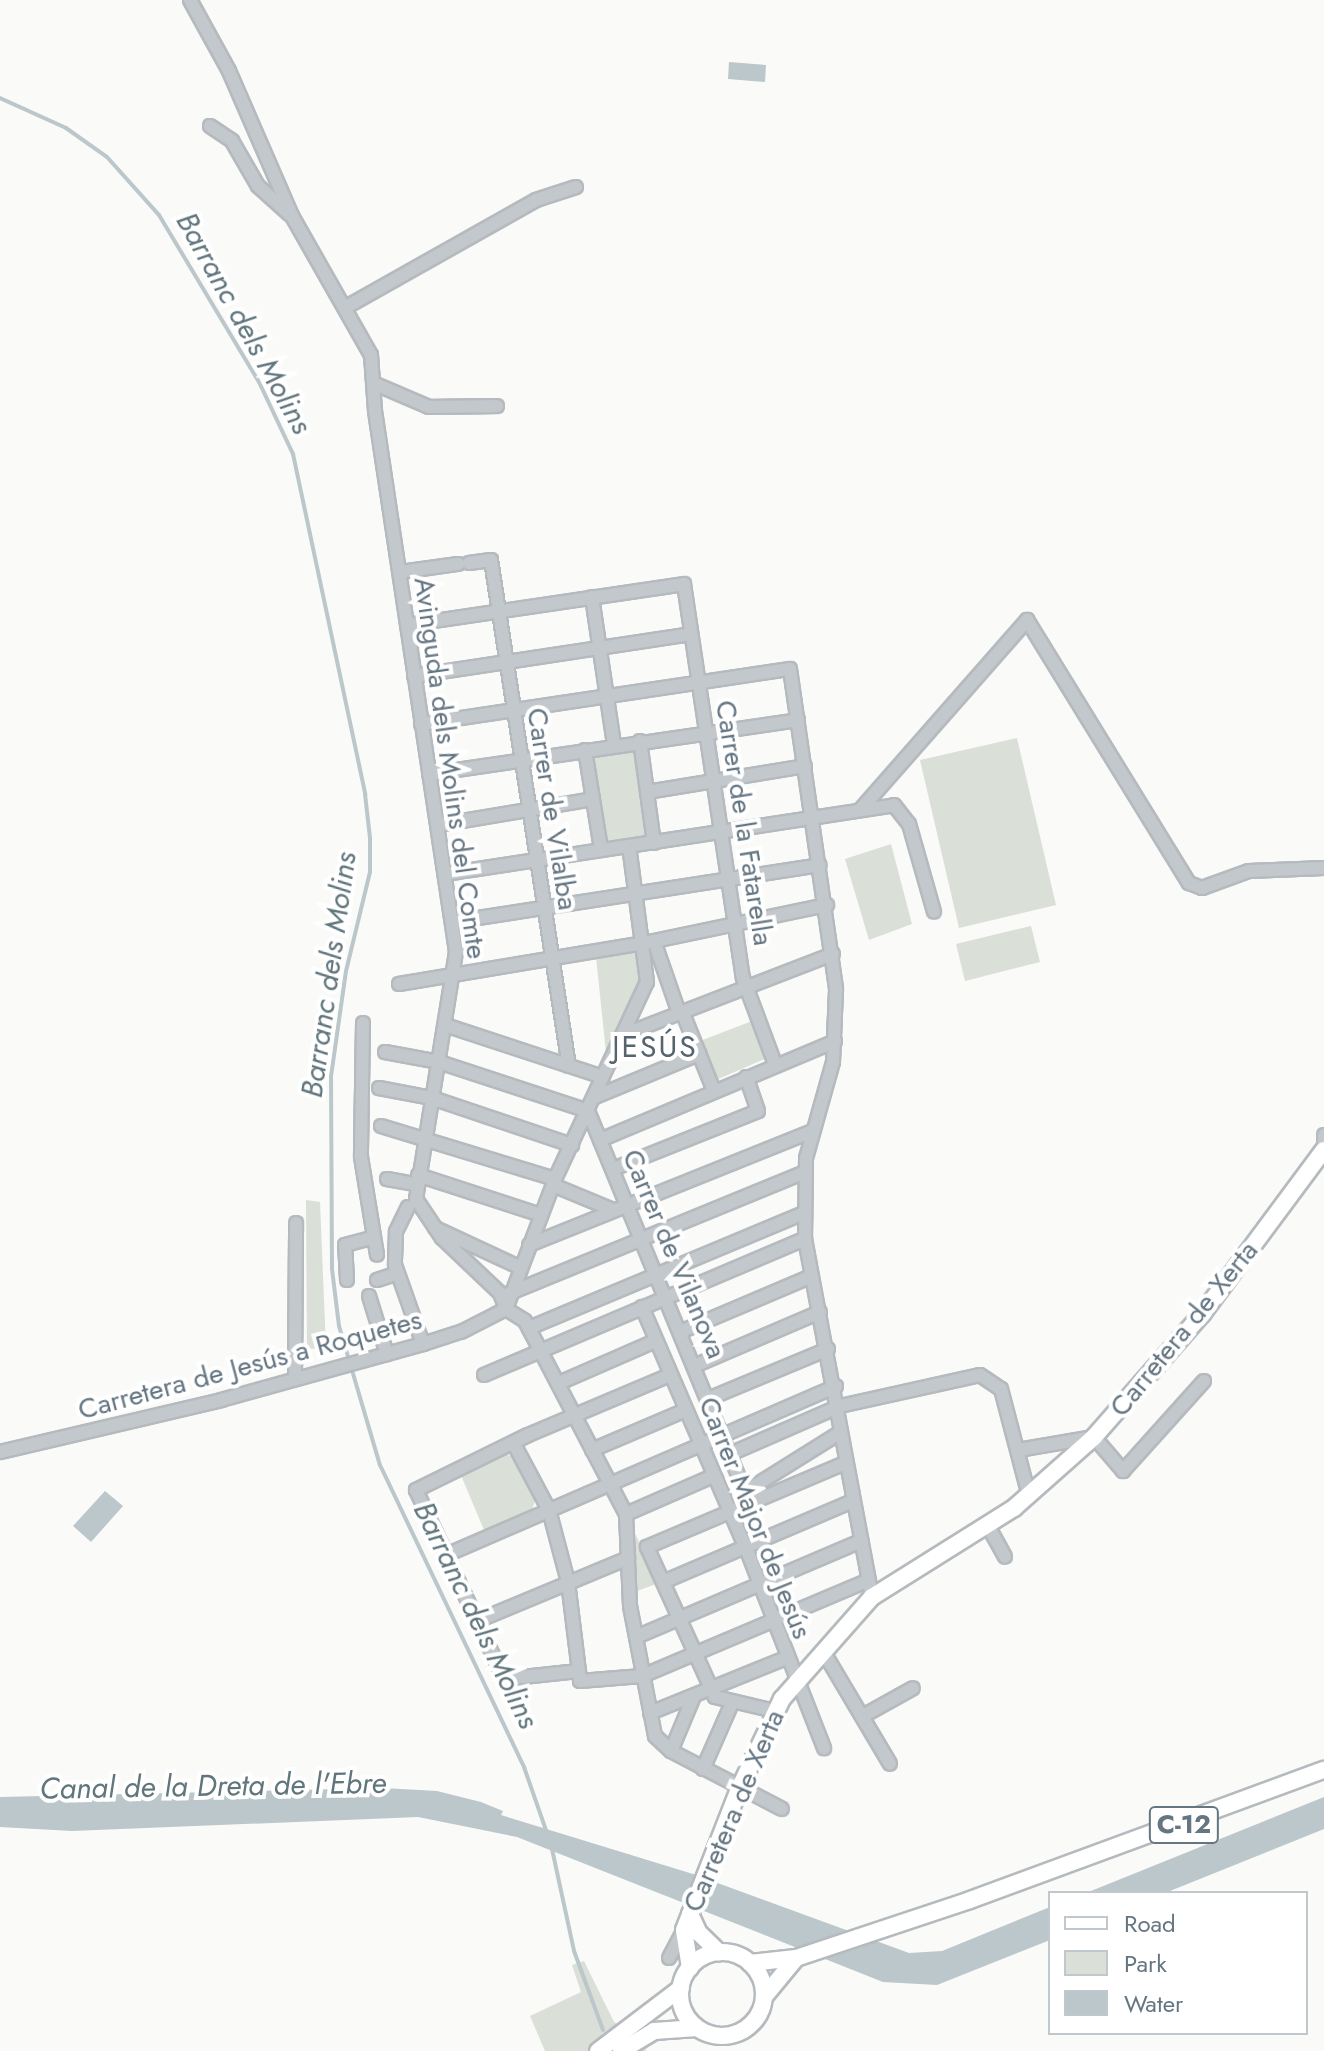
<!DOCTYPE html>
<meta charset="utf-8">
<style>
body{margin:0}
#map{position:relative;width:1324px;height:2051px;overflow:hidden;background:#fafaf8;font-family:Jost,sans-serif}
div>[style]{position:absolute}
.green>*{inset:0;background:#dadfd7}
.water>*{inset:0;background:#bbc7cb}
.stream>*{height:4px;margin:-2px;padding:0 2px;transform-origin:2px;border-radius:2px;background:#bbc7cb}
.roads{filter:drop-shadow(2px 0 #b5babe) drop-shadow(-2px 0 #b5babe) drop-shadow(0 2px #b5babe) drop-shadow(0 -2px #b5babe)}
.minor>*{height:12px;margin:-6px;padding:0 6px;transform-origin:6px;border-radius:6px;background:#c3c8cc}
.major>*{height:16px;margin:-8px;padding:0 8px;transform-origin:8px;border-radius:8px;background:#fff}
.major>.ring{margin:-8px;padding:0;box-sizing:content-box;background:none;border:16px solid #fff;border-radius:50%}
span{translate:-50% -50%;white-space:nowrap;text-align:center;line-height:1.15;-webkit-text-stroke:8px #fff;paint-order:stroke}
.shield-label span{padding:2px 6px;background:#fff;border:2px solid;border-radius:6px;-webkit-text-stroke-width:0}
.shield-label{font-size:26px;color:#657683;font-weight:700}
.street-label{font-size:28px;color:#657683}
.water-label{font-size:30px;color:#60757c;font-style:italic}
.neighbourhood-label{font-size:30px;color:#57646e;letter-spacing:2px}
.legend{position:absolute;left:1048px;top:1891px;width:260px;height:144px;box-sizing:border-box;background:#fff;border:2px solid #c1c8cd;margin:0;padding:10px 14px;list-style:none;font-size:24px;color:#657683}
.legend li{display:flex;align-items:center;gap:16px;height:40px}
.legend b{width:40px;border:2px solid #c1c8cd}
</style>
<div id="map">
<div class="green">
<i style="clip-path:polygon(1017px 738px,1056px 905px,959px 928px,920px 760px)"></i>
<i style="clip-path:polygon(635px 749px,647px 838px,607px 844px,592px 757px)"></i>
<i style="clip-path:polygon(891px 844px,912px 924px,869px 940px,845px 859px)"></i>
<i style="clip-path:polygon(1031px 926px,1040px 962px,965px 981px,956px 944px)"></i>
<i style="clip-path:polygon(640px 950px,643px 979px,611px 1051px,606px 1052px,596px 957px)"></i>
<i style="clip-path:polygon(752px 1021px,767px 1058px,716px 1080px,700px 1041px)"></i>
<i style="clip-path:polygon(306px 1200px,320px 1202px,326px 1348px,307px 1349px)"></i>
<i style="clip-path:polygon(504px 1453px,515px 1458px,535px 1501px,532px 1510px,484px 1530px,460px 1473px)"></i>
<i style="clip-path:polygon(633px 1529px,659px 1583px,637px 1591px)"></i>
<i style="clip-path:polygon(584px 1961px,614px 2022px,650px 2043px,645px 2051px,545px 2051px,530px 2016px,581px 1992px,572px 1965px)"></i>
</div>
<div class="water">
<i style="clip-path:polygon(729px 62px,766px 65px,765px 82px,728px 79px)"></i>
<i style="clip-path:polygon(105px 1491px,123px 1506px,91px 1542px,73px 1526px)"></i>
<i style="clip-path:polygon(383px 1788px,437px 1791px,481px 1802px,503px 1811px,501px 1815px,693px 1874px,909px 1953px,942px 1951px,1050px 1907px,1050px 1940px,937px 1985px,883px 1982px,517px 1837px,418px 1817px,72px 1831px,0 1827px,0 1797px)"></i>
<i style="clip-path:polygon(1324px 1797px,1324px 1829px,1165px 1893px,1086px 1893px)"></i>
</div>
<div class="stream">
<i style="left:0;top:98px;width:72px;rotate:24.4deg"></i>
<i style="left:66px;top:128px;width:50px;rotate:35.3deg"></i>
<i style="left:107px;top:157px;width:78px;rotate:48.1deg"></i>
<i style="left:159px;top:215px;width:195px;rotate:59.1deg"></i>
<i style="left:259px;top:382px;width:80px;rotate:64.7deg"></i>
<i style="left:293px;top:454px;width:348px;rotate:78deg"></i>
<i style="left:365px;top:794px;width:44px;rotate:83.5deg"></i>
<i style="left:370px;top:838px;width:34px;rotate:90deg"></i>
<i style="left:370px;top:872px;width:102px;rotate:103.6deg"></i>
<i style="left:346px;top:971px;width:106px;rotate:98.1deg"></i>
<i style="left:331px;top:1076px;width:193px;rotate:89.7deg"></i>
<i style="left:332px;top:1269px;width:57px;rotate:83deg"></i>
<i style="left:339px;top:1326px;width:145px;rotate:73.6deg"></i>
<i style="left:380px;top:1465px;width:335px;rotate:64.5deg"></i>
<i style="left:524px;top:1767px;width:70px;rotate:70.8deg"></i>
<i style="left:552px;top:1849px;width:104px;rotate:77.8deg"></i>
<i style="left:574px;top:1951px;width:84px;rotate:69.8deg"></i>
</div>
<div class="roads">
<div class="minor">
<i style="left:190px;top:0;width:81px;rotate:61.2deg"></i>
<i style="left:229px;top:71px;width:158px;rotate:66.5deg"></i>
<i style="left:292px;top:216px;width:160px;rotate:60.4deg"></i>
<i style="left:371px;top:355px;width:56px;rotate:85.9deg"></i>
<i style="left:375px;top:411px;width:547px;rotate:81.48deg"></i>
<i style="left:456px;top:952px;width:250px;rotate:99.2deg"></i>
<i style="left:416px;top:1199px;width:47px;rotate:56.3deg"></i>
<i style="left:442px;top:1238px;width:80px;rotate:43.5deg"></i>
<i style="left:500px;top:1293px;width:17px;rotate:69deg"></i>
<i style="left:506px;top:1309px;width:22px;rotate:32deg"></i>
<i style="left:525px;top:1321px;width:218px;rotate:62.4deg"></i>
<i style="left:626px;top:1514px;width:92px;rotate:87.5deg"></i>
<i style="left:630px;top:1606px;width:132px;rotate:79.1deg"></i>
<i style="left:655px;top:1736px;width:22px;rotate:43deg"></i>
<i style="left:671px;top:1751px;width:125px;rotate:27.6deg"></i>
<i style="left:210px;top:126px;width:27px;rotate:34deg"></i>
<i style="left:232px;top:141px;width:52px;rotate:60deg"></i>
<i style="left:258px;top:186px;width:42px;rotate:42.1deg"></i>
<i style="left:348px;top:306px;width:216px;rotate:-29.4deg"></i>
<i style="left:536px;top:200px;width:42px;rotate:-18deg"></i>
<i style="left:373px;top:383px;width:61px;rotate:23.2deg"></i>
<i style="left:429px;top:407px;width:68px;rotate:-0.8deg"></i>
<i style="left:469px;top:563px;width:22px;rotate:-8deg"></i>
<i style="left:491px;top:560px;width:512px;rotate:81.24deg"></i>
<i style="left:400px;top:572px;width:59px;rotate:-7.9deg"></i>
<i style="left:592px;top:597px;width:150px;rotate:81.5deg"></i>
<i style="left:407px;top:625px;width:280px;rotate:-8.4deg"></i>
<i style="left:684px;top:584px;width:398px;rotate:81.5deg"></i>
<i style="left:743px;top:978px;width:92px;rotate:69.6deg"></i>
<i style="left:414px;top:676px;width:280px;rotate:-8.6deg"></i>
<i style="left:421px;top:724px;width:373px;rotate:-8.5deg"></i>
<i style="left:790px;top:669px;width:324px;rotate:81.8deg"></i>
<i style="left:836px;top:990px;width:72px;rotate:92.4deg"></i>
<i style="left:833px;top:1062px;width:100px;rotate:105.7deg"></i>
<i style="left:806px;top:1158px;width:81px;rotate:90.7deg"></i>
<i style="left:805px;top:1239px;width:364px;rotate:79.4deg"></i>
<i style="left:640px;top:741px;width:103px;rotate:82.2deg"></i>
<i style="left:585px;top:750px;width:100px;rotate:80.8deg"></i>
<i style="left:429px;top:774px;width:373px;rotate:-8.3deg"></i>
<i style="left:647px;top:792px;width:160px;rotate:-9.3deg"></i>
<i style="left:861px;top:809px;width:252px;rotate:-48.7deg"></i>
<i style="left:1027px;top:620px;width:309px;rotate:58.4deg"></i>
<i style="left:1189px;top:883px;width:14px;rotate:21deg"></i>
<i style="left:1202px;top:888px;width:50px;rotate:-19.9deg"></i>
<i style="left:1249px;top:871px;width:75px;rotate:-2.3deg"></i>
<i style="left:438px;top:825px;width:157px;rotate:-9.5deg"></i>
<i style="left:445px;top:874px;width:454px;rotate:-8.7deg"></i>
<i style="left:894px;top:805px;width:24px;rotate:52deg"></i>
<i style="left:909px;top:824px;width:91px;rotate:74.1deg"></i>
<i style="left:452px;top:922px;width:372px;rotate:-8.8deg"></i>
<i style="left:654px;top:941px;width:76px;rotate:70.9deg"></i>
<i style="left:399px;top:984px;width:249px;rotate:-9.5deg"></i>
<i style="left:645px;top:943px;width:186px;rotate:-11.8deg"></i>
<i style="left:682px;top:1011px;width:86px;rotate:68.2deg"></i>
<i style="left:363px;top:1023px;width:134px;rotate:90.9deg"></i>
<i style="left:361px;top:1157px;width:99px;rotate:80.7deg"></i>
<i style="left:445px;top:1025px;width:166px;rotate:18.2deg"></i>
<i style="left:623px;top:1035px;width:225px;rotate:-21.1deg"></i>
<i style="left:385px;top:1052px;width:55px;rotate:10.5deg"></i>
<i style="left:439px;top:1062px;width:157px;rotate:18.2deg"></i>
<i style="left:588px;top:1111px;width:425px;rotate:67.6deg"></i>
<i style="left:379px;top:1088px;width:54px;rotate:10.7deg"></i>
<i style="left:432px;top:1098px;width:148px;rotate:18.6deg"></i>
<i style="left:595px;top:1097px;width:113px;rotate:-22.5deg"></i>
<i style="left:381px;top:1126px;width:182px;rotate:16.9deg"></i>
<i style="left:600px;top:1140px;width:255px;rotate:-22.8deg"></i>
<i style="left:1324px;top:1150px;width:15px;rotate:-90deg"></i>
<i style="left:613px;top:1169px;width:156px;rotate:-21.8deg"></i>
<i style="left:758px;top:1111px;width:36px;rotate:-109deg"></i>
<i style="left:418px;top:1175px;width:129px;rotate:18deg"></i>
<i style="left:387px;top:1179px;width:29px;rotate:10deg"></i>
<i style="left:553px;top:1185px;width:65px;rotate:22.6deg"></i>
<i style="left:408px;top:1207px;width:28px;rotate:116deg"></i>
<i style="left:396px;top:1232px;width:33px;rotate:92deg"></i>
<i style="left:395px;top:1265px;width:84px;rotate:70.5deg"></i>
<i style="left:435px;top:1228px;width:93px;rotate:24.9deg"></i>
<i style="left:529px;top:1245px;width:305px;rotate:-21.9deg"></i>
<i style="left:347px;top:1280px;width:35px;rotate:-93deg"></i>
<i style="left:345px;top:1245px;width:30px;rotate:-15deg"></i>
<i style="left:377px;top:1280px;width:20px;rotate:-18deg"></i>
<i style="left:510px;top:1293px;width:319px;rotate:-22.3deg"></i>
<i style="left:369px;top:1296px;width:61px;rotate:72.8deg"></i>
<i style="left:642px;top:1307px;width:262px;rotate:66.7deg"></i>
<i style="left:746px;top:1548px;width:215px;rotate:68.7deg"></i>
<i style="left:506px;top:1309px;width:139px;rotate:-69.3deg"></i>
<i style="left:555px;top:1179px;width:217px;rotate:-65deg"></i>
<i style="left:647px;top:982px;width:137px;rotate:-97.5deg"></i>
<i style="left:529px;top:1328px;width:298px;rotate:-22.7deg"></i>
<i style="left:680px;top:1332px;width:143px;rotate:-23deg"></i>
<i style="left:694px;top:1366px;width:137px;rotate:-23.2deg"></i>
<i style="left:484px;top:1375px;width:349px;rotate:-23deg"></i>
<i style="left:670px;top:1375px;width:154px;rotate:157.1deg"></i>
<i style="left:528px;top:1435px;width:125px;rotate:153.8deg"></i>
<i style="left:416px;top:1490px;width:208px;rotate:65deg"></i>
<i style="left:504px;top:1679px;width:75px;rotate:-6.1deg"></i>
<i style="left:579px;top:1671px;width:10px;rotate:84deg"></i>
<i style="left:580px;top:1681px;width:62px;rotate:-4.6deg"></i>
<i style="left:642px;top:1676px;width:246px;rotate:-22.9deg"></i>
<i style="left:295px;top:1379px;width:156px;rotate:-89.6deg"></i>
<i style="left:559px;top:1383px;width:105px;rotate:-23.6deg"></i>
<i style="left:708px;top:1399px;width:130px;rotate:-22.6deg"></i>
<i style="left:515px;top:1446px;width:72px;rotate:62deg"></i>
<i style="left:549px;top:1510px;width:74px;rotate:75.2deg"></i>
<i style="left:568px;top:1582px;width:90px;rotate:83deg"></i>
<i style="left:592px;top:1450px;width:102px;rotate:-23.1deg"></i>
<i style="left:1018px;top:1450px;width:77px;rotate:-9.7deg"></i>
<i style="left:1094px;top:1437px;width:45px;rotate:49.5deg"></i>
<i style="left:1123px;top:1471px;width:121px;rotate:-48deg"></i>
<i style="left:0;top:1452px;width:227px;rotate:-13.2deg"></i>
<i style="left:221px;top:1400px;width:210px;rotate:-15.5deg"></i>
<i style="left:423px;top:1344px;width:40px;rotate:-18deg"></i>
<i style="left:461px;top:1332px;width:51px;rotate:-27.1deg"></i>
<i style="left:730px;top:1454px;width:120px;rotate:-23.6deg"></i>
<i style="left:840px;top:1406px;width:143px;rotate:-12.5deg"></i>
<i style="left:980px;top:1375px;width:25px;rotate:34deg"></i>
<i style="left:1001px;top:1389px;width:111px;rotate:75.3deg"></i>
<i style="left:745px;top:1492px;width:113px;rotate:-32deg"></i>
<i style="left:626px;top:1514px;width:95px;rotate:-23.6deg"></i>
<i style="left:988px;top:1526px;width:35px;rotate:61deg"></i>
<i style="left:446px;top:1555px;width:425px;rotate:-23.4deg"></i>
<i style="left:663px;top:1582px;width:207px;rotate:-23.1deg"></i>
<i style="left:477px;top:1621px;width:164px;rotate:-22.6deg"></i>
<i style="left:636px;top:1637px;width:245px;rotate:-23.1deg"></i>
<i style="left:823px;top:1651px;width:131px;rotate:59.3deg"></i>
<i style="left:775px;top:1711px;width:62px;rotate:-166.9deg"></i>
<i style="left:715px;top:1697px;width:165px;rotate:-114.4deg"></i>
<i style="left:647px;top:1547px;width:215px;rotate:-23deg"></i>
<i style="left:650px;top:1713px;width:147px;rotate:-22deg"></i>
<i style="left:863px;top:1716px;width:57px;rotate:-29.2deg"></i>
<i style="left:671px;top:1751px;width:60px;rotate:-67.3deg"></i>
<i style="left:703px;top:1769px;width:72px;rotate:-66.3deg"></i>
<i style="left:669px;top:1958px;width:32px;rotate:-62deg"></i>
</div>
<div class="major">
<i style="left:690px;top:1914px;width:21px;rotate:65deg"></i>
<i style="left:699px;top:1933px;width:28px;rotate:44deg"></i>
<i class="ring" style="left:680px;top:1952px;width:68px;height:68px"></i>
<i style="left:750px;top:1963px;width:46px;rotate:-6.2deg"></i>
<i style="left:796px;top:1958px;width:183px;rotate:-18.4deg"></i>
<i style="left:970px;top:1900px;width:377px;rotate:-20.2deg"></i>
<i style="left:690px;top:1968px;width:38px;rotate:-99deg"></i>
<i style="left:684px;top:1930px;width:151px;rotate:-68.7deg"></i>
<i style="left:739px;top:1789px;width:100px;rotate:-64.5deg"></i>
<i style="left:782px;top:1699px;width:136px;rotate:-48.6deg"></i>
<i style="left:872px;top:1597px;width:168px;rotate:-32.1deg"></i>
<i style="left:1014px;top:1508px;width:107px;rotate:-41.6deg"></i>
<i style="left:1094px;top:1437px;width:164px;rotate:-48.7deg"></i>
<i style="left:1202px;top:1314px;width:204px;rotate:-53.4deg"></i>
<i style="left:764px;top:1997px;width:50px;rotate:-50.6deg"></i>
<i style="left:598px;top:2051px;width:104px;rotate:-37.2deg"></i>
<i style="left:621px;top:2051px;width:39px;rotate:-31deg"></i>
<i style="left:654px;top:2031px;width:43px;rotate:-4deg"></i>
</div>
</div>
<div class="shield-label">
<span style="left:1184px;top:1825px">C-12</span>
</div>
<div class="street-label">
<span style="left:450px;top:768px;rotate:82deg">Avinguda dels Molins del Comte</span>
<span style="left:552px;top:809px;rotate:81deg">Carrer de Vilalba</span>
<span style="left:744px;top:823px;rotate:81deg">Carrer de la Fatarella</span>
<span style="left:674px;top:1254px;rotate:67deg">Carrer de Vilanova</span>
<span style="left:1184px;top:1329px;rotate:-51deg">Carretera de Xerta</span>
<span style="left:250px;top:1365px;rotate:-15deg">Carretera de Jesús a Roquetes</span>
<span style="left:755px;top:1518px;rotate:68deg">Carrer Major de Jesús</span>
<span style="left:734px;top:1811px;rotate:-67deg">Carretera de Xerta</span>
</div>
<div class="water-label">
<span style="left:244px;top:323px;rotate:61deg">Barranc dels Molins</span>
<span style="left:329px;top:975px;rotate:-82deg">Barranc dels Molins</span>
<span style="left:476px;top:1615px;rotate:64deg">Barranc dels Molins</span>
<span style="left:213px;top:1786px;rotate:-1deg">Canal de la Dreta de l'Ebre</span>
</div>
<div class="neighbourhood-label">
<span style="left:655px;top:1047px">JESÚS</span>
</div>
<ul class="legend">
<li><b style="height:10px;background:#fff"></b>Road</li>
<li><b style="height:22px;background:#dadfd7"></b>Park</li>
<li><b style="height:22px;background:#bbc7cb"></b>Water</li>
</ul>
</div>
